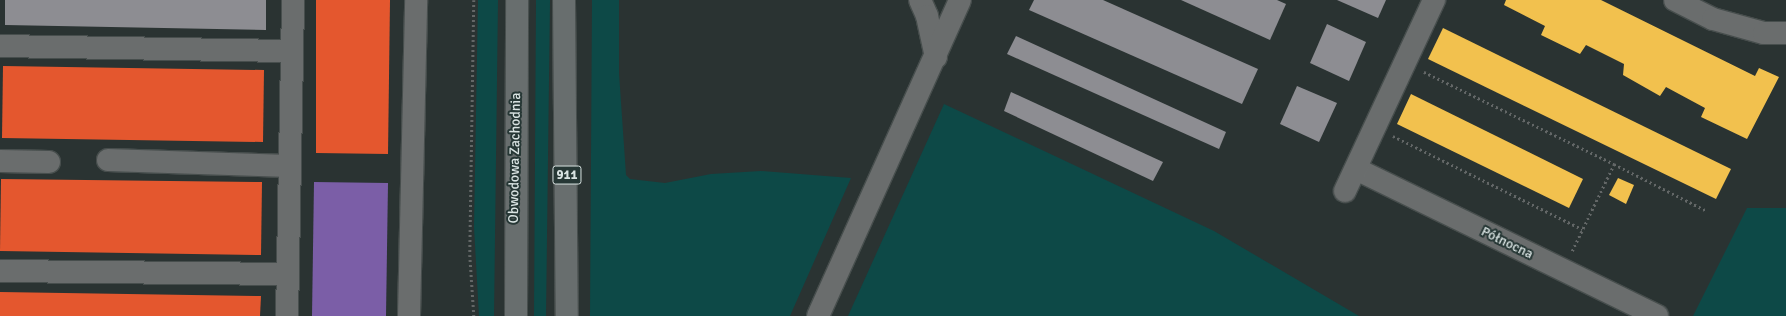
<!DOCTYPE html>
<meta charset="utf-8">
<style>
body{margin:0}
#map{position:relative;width:1786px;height:316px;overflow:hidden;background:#2a3332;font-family:Signika,sans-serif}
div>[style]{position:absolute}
.green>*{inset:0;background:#0d4947}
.homes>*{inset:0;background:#f2c14e}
.shops>*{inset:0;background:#e4572e}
.offices>*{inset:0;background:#7b5ea7}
.industry>*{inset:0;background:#8d8d92}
.path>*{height:2.5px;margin-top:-1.25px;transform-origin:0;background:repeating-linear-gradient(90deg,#636767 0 2px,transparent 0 5px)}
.roads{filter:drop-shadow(1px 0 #474e4d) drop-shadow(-1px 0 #474e4d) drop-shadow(0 1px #474e4d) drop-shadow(0 -1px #474e4d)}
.minor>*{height:22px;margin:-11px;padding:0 11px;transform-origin:11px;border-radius:11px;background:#6a6d6d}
.major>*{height:22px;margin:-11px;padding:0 11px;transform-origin:11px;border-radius:11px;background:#686e6e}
span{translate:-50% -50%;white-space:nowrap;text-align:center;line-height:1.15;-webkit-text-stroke:4px #263735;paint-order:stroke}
.shield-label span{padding:1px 3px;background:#263735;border:1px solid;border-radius:3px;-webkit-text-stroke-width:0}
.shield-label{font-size:13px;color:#d9e3e2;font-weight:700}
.street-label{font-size:14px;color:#d9e3e2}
</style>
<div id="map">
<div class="green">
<i style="clip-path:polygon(478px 0,498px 0,494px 316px,479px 316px,474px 227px)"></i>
<i style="clip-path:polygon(536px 0,550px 0,546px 316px,534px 316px)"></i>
<i style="clip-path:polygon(592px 0,619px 0,619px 73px,626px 175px,630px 179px,665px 183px,711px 174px,761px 171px,851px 178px,790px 316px,590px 316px)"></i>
<i style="clip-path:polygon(944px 104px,1214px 231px,1359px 316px,848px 316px)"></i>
<i style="clip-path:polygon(1747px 208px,1786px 208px,1786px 316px,1693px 316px)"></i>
</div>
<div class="homes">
<i style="clip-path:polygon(1506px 0,1601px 0,1755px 76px,1759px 68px,1779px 77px,1747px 139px,1701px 117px,1705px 108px,1666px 87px,1660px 96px,1623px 75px,1624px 64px,1586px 45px,1580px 54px,1541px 35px,1545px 26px,1504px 5px)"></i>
<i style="clip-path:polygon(1443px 28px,1731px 169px,1716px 199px,1428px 59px)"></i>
<i style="clip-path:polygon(1411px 94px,1583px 179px,1569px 208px,1397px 124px)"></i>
<i style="clip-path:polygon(1618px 178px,1634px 185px,1626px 204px,1609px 195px)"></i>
</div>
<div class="shops">
<i style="clip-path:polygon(316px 0,390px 0,388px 154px,316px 153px)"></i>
<i style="clip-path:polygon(3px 66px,264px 70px,263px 142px,2px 138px)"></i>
<i style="clip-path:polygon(1px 179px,262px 182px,261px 255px,0 251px)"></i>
<i style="clip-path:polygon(0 292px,261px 296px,260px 316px,0 316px)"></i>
</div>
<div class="offices">
<i style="clip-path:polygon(314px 182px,388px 183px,386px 316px,312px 316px)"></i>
</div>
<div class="industry">
<i style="clip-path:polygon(5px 0,266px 0,266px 30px,5px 25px)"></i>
<i style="clip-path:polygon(1034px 0,1103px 0,1258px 69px,1242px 104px,1029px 10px)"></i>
<i style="clip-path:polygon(1181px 0,1277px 0,1286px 4px,1270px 40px)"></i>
<i style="clip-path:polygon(1337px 0,1386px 0,1378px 18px)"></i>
<i style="clip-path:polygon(1327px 24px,1366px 42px,1349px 81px,1310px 63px)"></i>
<i style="clip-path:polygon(1016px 36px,1226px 132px,1219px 149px,1007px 54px)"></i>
<i style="clip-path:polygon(1297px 86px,1337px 103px,1319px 142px,1280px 124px)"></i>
<i style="clip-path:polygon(1011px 92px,1163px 162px,1153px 181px,1004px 111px)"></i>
</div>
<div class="path">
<i style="left:474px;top:0;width:255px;rotate:90.9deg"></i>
<i style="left:470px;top:255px;width:61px;rotate:86.2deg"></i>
<i style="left:1424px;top:72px;width:211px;rotate:25.8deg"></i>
<i style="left:1393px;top:136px;width:211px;rotate:26.2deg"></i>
<i style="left:1572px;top:251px;width:97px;rotate:-64.2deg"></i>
<i style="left:1614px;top:164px;width:104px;rotate:26.8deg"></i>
</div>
<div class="roads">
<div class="minor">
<i style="left:920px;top:0;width:17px;rotate:66deg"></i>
<i style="left:927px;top:16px;width:42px;rotate:77.6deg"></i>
<i style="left:1675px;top:0;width:42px;rotate:26.6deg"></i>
<i style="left:1713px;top:19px;width:53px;rotate:15.4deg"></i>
<i style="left:1764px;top:33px;width:22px"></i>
<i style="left:0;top:46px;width:291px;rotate:1deg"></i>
<i style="left:108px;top:160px;width:181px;rotate:1.9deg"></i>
<i style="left:0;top:161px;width:49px;rotate:1.2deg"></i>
<i style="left:1356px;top:169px;width:335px;rotate:26deg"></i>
<i style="left:1345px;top:191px;width:211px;rotate:-65deg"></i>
<i style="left:0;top:271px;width:287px;rotate:0.6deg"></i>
<i style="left:287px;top:316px;width:316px;rotate:-88.9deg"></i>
<i style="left:409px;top:316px;width:316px;rotate:-88.7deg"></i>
<i style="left:818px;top:316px;width:346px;rotate:-65.8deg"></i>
</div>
<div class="major">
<i style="left:564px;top:0;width:316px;rotate:89.5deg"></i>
<i style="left:516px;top:316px;width:316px;rotate:-89.8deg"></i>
</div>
</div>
<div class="shield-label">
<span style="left:567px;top:175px">911</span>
</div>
<div class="street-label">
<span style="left:515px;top:158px;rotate:-89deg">Obwodowa Zachodnia</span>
<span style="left:1507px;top:243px;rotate:26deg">Północna</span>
</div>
</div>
